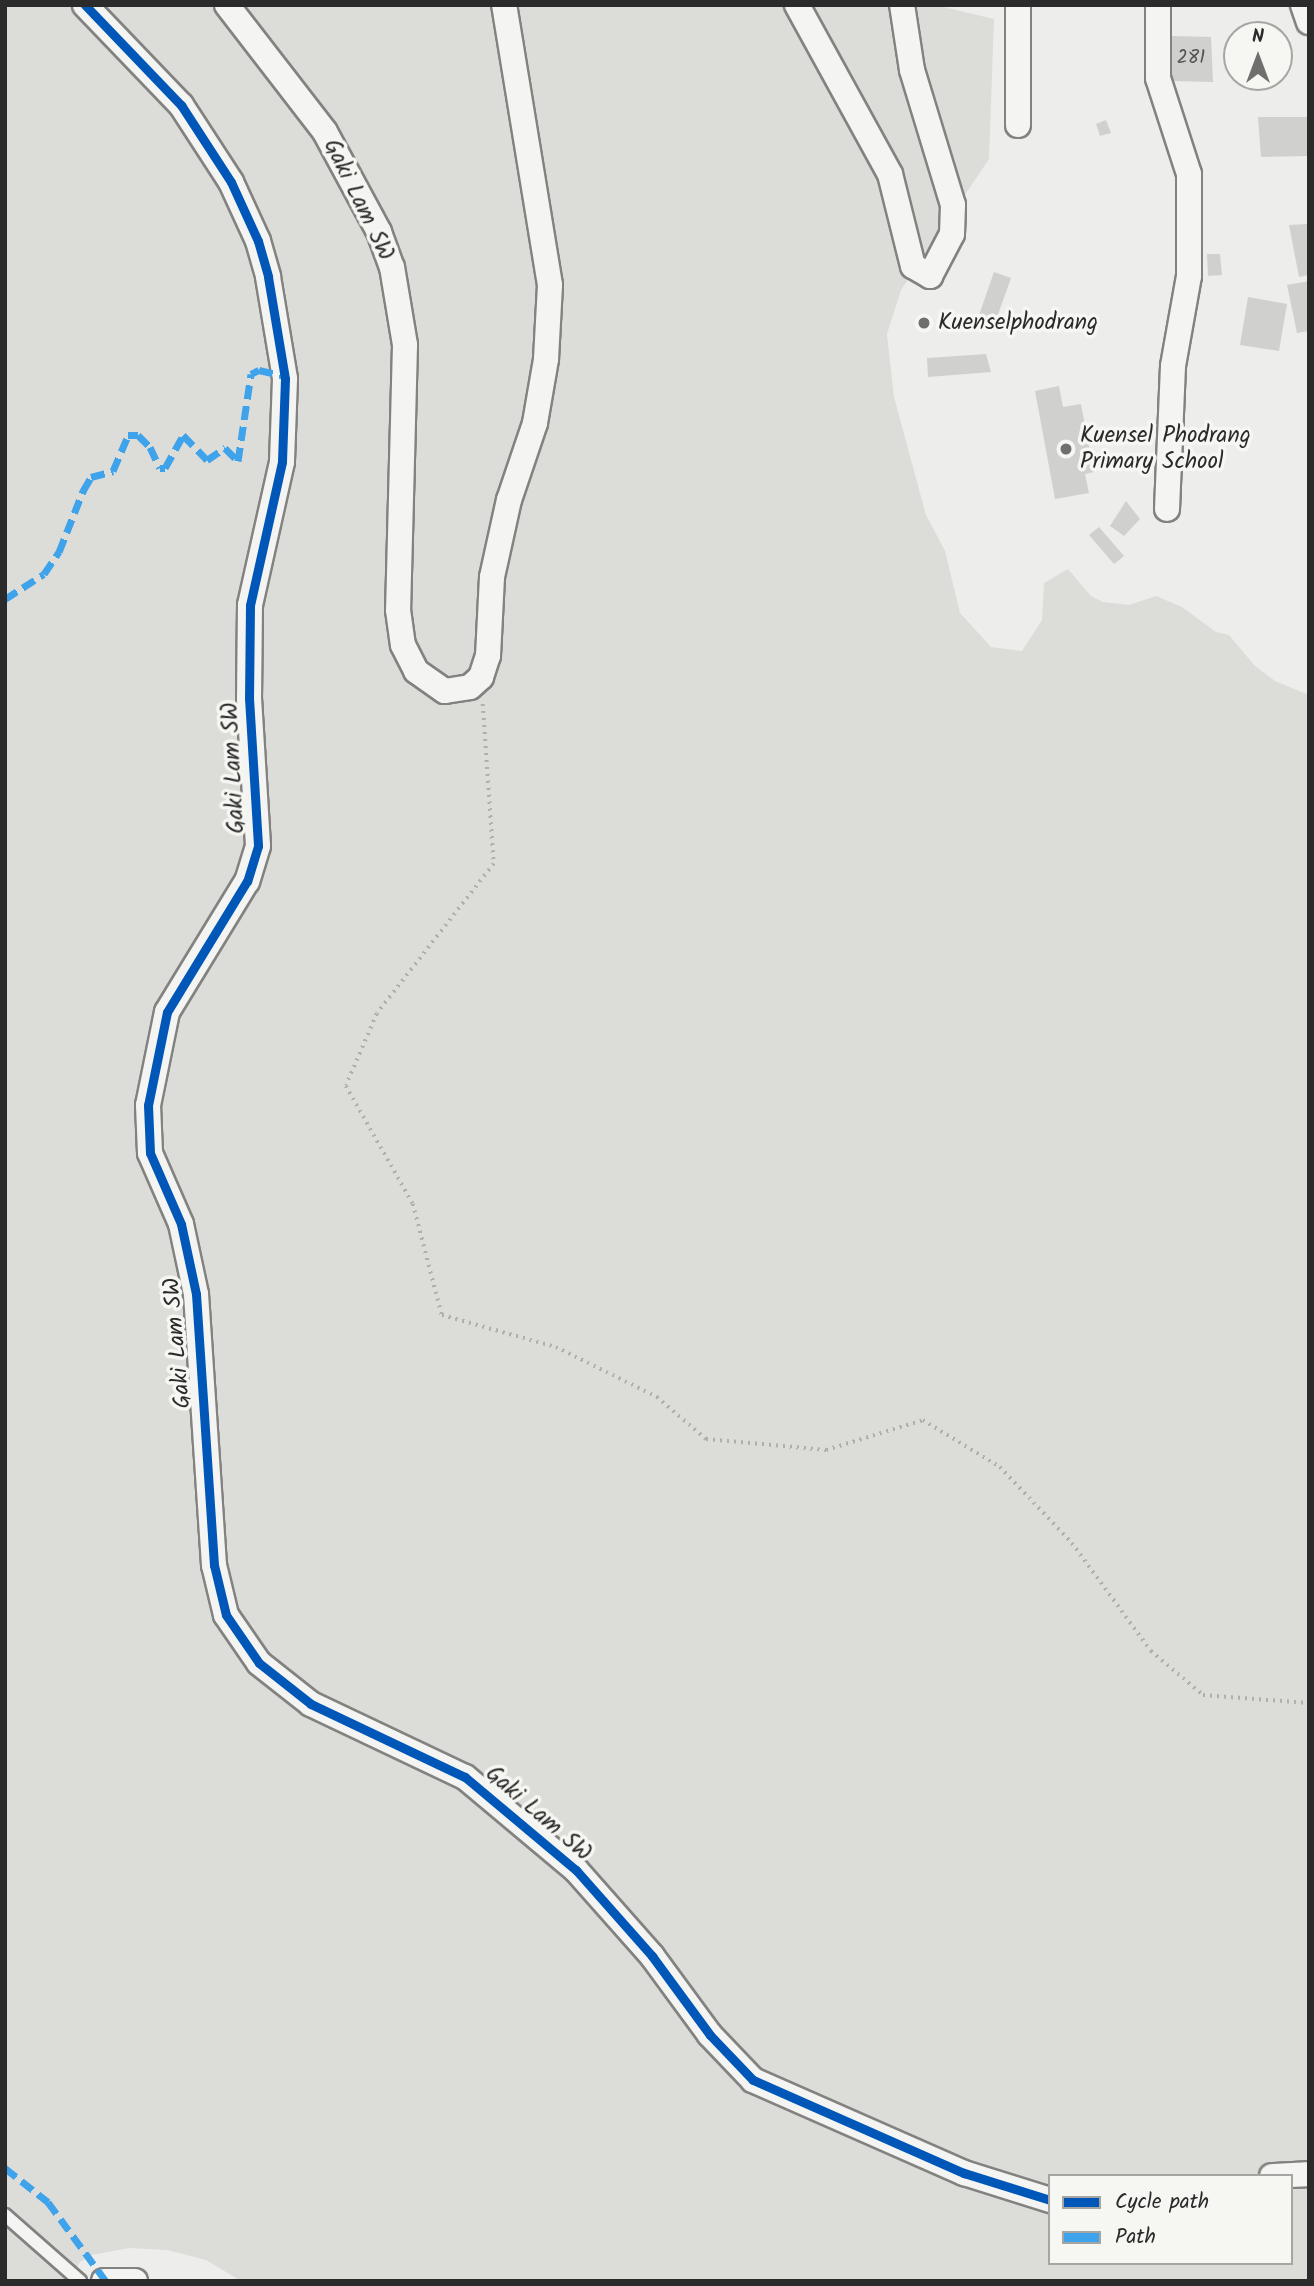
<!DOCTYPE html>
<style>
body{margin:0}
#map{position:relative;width:1314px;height:2286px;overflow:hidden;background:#ededeb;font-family:Kalam,sans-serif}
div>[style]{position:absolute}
.green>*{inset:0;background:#dcdcd9}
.building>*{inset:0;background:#d0d0cf}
.path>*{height:3.5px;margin-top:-1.75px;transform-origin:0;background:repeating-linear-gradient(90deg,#afafae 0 2px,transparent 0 7px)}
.roads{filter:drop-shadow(2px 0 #828281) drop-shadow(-2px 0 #828281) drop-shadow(0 2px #828281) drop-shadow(0 -2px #828281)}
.lane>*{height:12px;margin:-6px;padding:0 6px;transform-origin:6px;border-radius:6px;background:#f4f4f2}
.street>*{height:24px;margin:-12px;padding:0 12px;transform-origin:12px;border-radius:12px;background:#f4f4f2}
.quiet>*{height:7px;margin-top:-3.5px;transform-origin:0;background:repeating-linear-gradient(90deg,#3ea3eb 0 14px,transparent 0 21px)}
.cycleway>*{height:9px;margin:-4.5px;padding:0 4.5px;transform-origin:4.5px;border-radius:4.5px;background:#0057b8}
.dots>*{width:19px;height:19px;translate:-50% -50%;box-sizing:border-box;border:4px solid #f6f6f2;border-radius:50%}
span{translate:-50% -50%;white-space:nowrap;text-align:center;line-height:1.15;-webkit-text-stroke:7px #f6f6f2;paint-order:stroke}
.number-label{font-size:19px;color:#545454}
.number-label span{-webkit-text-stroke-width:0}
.street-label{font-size:23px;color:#2b2b2b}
.poi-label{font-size:23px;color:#2b2b2b}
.left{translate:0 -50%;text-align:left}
.frame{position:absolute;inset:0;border:7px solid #2b2b2b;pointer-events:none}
.legend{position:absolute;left:1048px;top:2174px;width:245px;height:91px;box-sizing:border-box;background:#f6f6f2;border:2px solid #a5a5a2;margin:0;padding:9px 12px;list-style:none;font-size:21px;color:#2b2b2b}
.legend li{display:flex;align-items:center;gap:14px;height:35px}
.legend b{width:35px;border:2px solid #a5a5a2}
.north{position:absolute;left:1223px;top:21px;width:70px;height:70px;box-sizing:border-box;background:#f6f6f2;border:2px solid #a5a5a2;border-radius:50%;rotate:0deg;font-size:19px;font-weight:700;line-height:28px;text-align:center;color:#2b2b2b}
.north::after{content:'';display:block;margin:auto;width:24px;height:32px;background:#6f6f6e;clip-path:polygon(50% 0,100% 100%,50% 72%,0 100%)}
</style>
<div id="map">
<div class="green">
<i style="clip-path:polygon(evenodd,5px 5px,935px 5px,994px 19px,989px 159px,901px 290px,887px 334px,894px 397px,926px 515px,945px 551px,960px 613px,991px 647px,1022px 651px,1042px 620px,1044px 583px,1068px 569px,1091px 596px,1103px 602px,1129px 605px,1156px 596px,1182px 607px,1216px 632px,1229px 635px,1255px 666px,1275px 681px,1309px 695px,1309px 2281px,241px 2281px,206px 2260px,167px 2250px,129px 2248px,92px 2255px,80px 2262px,69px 2281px,5px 2281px,5px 5px,1050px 2176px,1291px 2176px,1291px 2263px,1050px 2263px,1050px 2176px)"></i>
</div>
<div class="building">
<i style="clip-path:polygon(1170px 36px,1211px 37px,1213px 82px,1172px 81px)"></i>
<i style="clip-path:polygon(1258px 117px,1309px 117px,1309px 156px,1261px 157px)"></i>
<i style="clip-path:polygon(1106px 120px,1111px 133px,1100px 136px,1096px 124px)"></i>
<i style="clip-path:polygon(1309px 224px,1309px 275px,1299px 277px,1289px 225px)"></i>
<i style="clip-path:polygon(1207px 254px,1220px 254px,1222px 275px,1208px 276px)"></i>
<i style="clip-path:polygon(994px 272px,1011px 278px,995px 323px,977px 321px)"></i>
<i style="clip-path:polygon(1309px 281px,1309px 331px,1297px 333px,1287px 285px)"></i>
<i style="clip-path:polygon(1248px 297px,1287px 304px,1279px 351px,1240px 345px)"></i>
<i style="clip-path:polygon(986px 354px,991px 372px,928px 377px,927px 358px)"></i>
<i style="clip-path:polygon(1059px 386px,1063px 407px,1081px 404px,1094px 472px,1085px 474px,1089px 493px,1055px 499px,1035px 391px)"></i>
<i style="clip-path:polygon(1126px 501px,1140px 519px,1124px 536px,1110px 526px)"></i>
<i style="clip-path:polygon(1099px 527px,1124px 556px,1114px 564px,1089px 535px)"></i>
</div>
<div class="path">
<i style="left:483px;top:704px;width:160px;rotate:86.1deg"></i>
<i style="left:494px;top:864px;width:190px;rotate:128deg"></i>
<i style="left:377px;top:1014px;width:78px;rotate:113.3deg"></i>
<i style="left:346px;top:1086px;width:136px;rotate:60.4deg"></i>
<i style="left:413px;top:1204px;width:115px;rotate:75.4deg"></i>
<i style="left:442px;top:1315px;width:118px;rotate:15.7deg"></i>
<i style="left:556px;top:1347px;width:113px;rotate:26.3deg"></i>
<i style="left:657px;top:1397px;width:65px;rotate:40.6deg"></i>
<i style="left:706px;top:1439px;width:121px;rotate:5.2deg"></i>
<i style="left:826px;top:1450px;width:102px;rotate:-17.2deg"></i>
<i style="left:923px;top:1420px;width:90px;rotate:31.4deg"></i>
<i style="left:1000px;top:1467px;width:105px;rotate:46.5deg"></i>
<i style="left:1072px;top:1543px;width:134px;rotate:53.8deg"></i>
<i style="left:1151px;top:1651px;width:68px;rotate:40.2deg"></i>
<i style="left:1203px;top:1695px;width:106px;rotate:4.3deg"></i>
</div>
<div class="roads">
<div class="lane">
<i style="left:5px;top:2215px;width:100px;rotate:41.3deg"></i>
</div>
<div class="street">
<i style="left:85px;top:5px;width:139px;rotate:46.2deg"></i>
<i style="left:181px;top:105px;width:92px;rotate:57deg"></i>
<i style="left:231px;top:182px;width:65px;rotate:65.4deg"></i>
<i style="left:258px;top:241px;width:37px;rotate:74deg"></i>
<i style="left:268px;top:277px;width:103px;rotate:80.5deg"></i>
<i style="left:285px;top:379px;width:83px;rotate:92.1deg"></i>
<i style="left:282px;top:462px;width:147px;rotate:102.6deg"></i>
<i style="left:250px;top:605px;width:93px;rotate:90.6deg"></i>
<i style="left:249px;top:698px;width:148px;rotate:86.5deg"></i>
<i style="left:258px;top:846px;width:37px;rotate:107deg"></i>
<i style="left:247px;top:881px;width:153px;rotate:121.4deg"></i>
<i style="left:167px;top:1012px;width:95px;rotate:101.5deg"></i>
<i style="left:148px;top:1105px;width:48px;rotate:87.6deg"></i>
<i style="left:150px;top:1153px;width:77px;rotate:66.4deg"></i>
<i style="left:181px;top:1224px;width:72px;rotate:77.9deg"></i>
<i style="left:196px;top:1294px;width:272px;rotate:86.2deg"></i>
<i style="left:214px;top:1565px;width:51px;rotate:76.5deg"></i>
<i style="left:226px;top:1615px;width:58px;rotate:55.5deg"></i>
<i style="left:259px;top:1663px;width:66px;rotate:38.3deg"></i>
<i style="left:311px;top:1704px;width:170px;rotate:25.4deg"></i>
<i style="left:465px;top:1777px;width:145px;rotate:40deg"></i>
<i style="left:576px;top:1870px;width:115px;rotate:48.5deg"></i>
<i style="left:652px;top:1956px;width:98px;rotate:53.7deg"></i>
<i style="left:710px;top:2035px;width:62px;rotate:46.3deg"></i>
<i style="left:753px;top:2080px;width:231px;rotate:23.8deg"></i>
<i style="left:964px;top:2173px;width:90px;rotate:17.4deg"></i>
<i style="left:227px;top:5px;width:160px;rotate:52.3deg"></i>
<i style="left:325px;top:132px;width:114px;rotate:61.6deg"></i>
<i style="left:379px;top:232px;width:37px;rotate:70deg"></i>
<i style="left:392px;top:267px;width:79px;rotate:80.5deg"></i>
<i style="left:405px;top:345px;width:265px;rotate:91.5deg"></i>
<i style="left:398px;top:610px;width:35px;rotate:82deg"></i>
<i style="left:403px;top:645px;width:29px;rotate:63deg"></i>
<i style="left:416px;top:671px;width:35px;rotate:35deg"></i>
<i style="left:445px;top:691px;width:25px;rotate:-9deg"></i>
<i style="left:470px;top:687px;width:15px;rotate:-42deg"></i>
<i style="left:481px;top:677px;width:22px;rotate:-72deg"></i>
<i style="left:488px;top:656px;width:79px;rotate:-87.1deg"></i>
<i style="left:492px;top:577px;width:79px;rotate:-77.6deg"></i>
<i style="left:509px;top:500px;width:81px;rotate:-71.3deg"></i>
<i style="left:535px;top:423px;width:65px;rotate:-80.2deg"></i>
<i style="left:546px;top:359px;width:74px;rotate:-86.9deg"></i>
<i style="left:550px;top:285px;width:284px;rotate:-99.3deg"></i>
<i style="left:797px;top:5px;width:193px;rotate:61.2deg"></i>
<i style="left:890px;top:174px;width:95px;rotate:76deg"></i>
<i style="left:913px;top:266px;width:20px;rotate:30deg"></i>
<i style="left:930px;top:276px;width:47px;rotate:-62.4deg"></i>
<i style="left:952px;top:234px;width:29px;rotate:-88deg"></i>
<i style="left:953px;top:205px;width:141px;rotate:-106.9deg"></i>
<i style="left:912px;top:70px;width:66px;rotate:-98.7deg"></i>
<i style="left:1018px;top:5px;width:120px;rotate:90deg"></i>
<i style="left:1158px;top:5px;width:73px;rotate:90deg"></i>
<i style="left:1158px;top:78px;width:101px;rotate:72.1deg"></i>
<i style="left:1189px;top:174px;width:102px;rotate:90deg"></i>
<i style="left:1189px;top:276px;width:91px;rotate:100.1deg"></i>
<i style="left:1173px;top:366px;width:143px;rotate:92.4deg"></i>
<i style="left:1303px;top:5px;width:18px;rotate:71deg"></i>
<i style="left:1272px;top:2176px;width:37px;rotate:-3deg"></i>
<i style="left:104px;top:2281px;width:31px"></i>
</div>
</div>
<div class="quiet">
<i style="left:5px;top:599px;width:46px;rotate:-32.7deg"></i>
<i style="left:44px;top:574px;width:27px;rotate:-56deg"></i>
<i style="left:59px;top:552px;width:66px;rotate:-68.5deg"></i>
<i style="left:83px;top:491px;width:16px;rotate:-60deg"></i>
<i style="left:91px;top:477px;width:23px;rotate:-15deg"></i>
<i style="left:113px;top:471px;width:39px;rotate:-67deg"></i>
<i style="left:128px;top:435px;width:10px"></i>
<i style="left:138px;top:435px;width:17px;rotate:45deg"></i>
<i style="left:150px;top:447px;width:23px;rotate:65deg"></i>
<i style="left:160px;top:468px;width:5px"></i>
<i style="left:165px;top:468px;width:38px;rotate:-61deg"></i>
<i style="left:183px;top:435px;width:35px;rotate:46deg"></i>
<i style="left:207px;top:460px;width:22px;rotate:-34deg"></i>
<i style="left:225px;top:448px;width:18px;rotate:45deg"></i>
<i style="left:238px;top:461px;width:88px;rotate:-81.5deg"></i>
<i style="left:251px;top:374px;width:9px;rotate:-27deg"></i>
<i style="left:259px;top:370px;width:27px;rotate:13deg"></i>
<i style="left:5px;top:2168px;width:55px;rotate:38.3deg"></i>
<i style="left:48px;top:2202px;width:97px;rotate:53.8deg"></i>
</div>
<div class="cycleway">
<i style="left:85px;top:5px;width:139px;rotate:46.2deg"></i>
<i style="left:181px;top:105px;width:92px;rotate:57deg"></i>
<i style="left:231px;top:182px;width:65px;rotate:65.4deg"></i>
<i style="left:258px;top:241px;width:37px;rotate:74deg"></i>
<i style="left:268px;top:277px;width:103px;rotate:80.5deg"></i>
<i style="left:285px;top:379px;width:83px;rotate:92.1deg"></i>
<i style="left:282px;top:462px;width:147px;rotate:102.6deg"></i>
<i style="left:250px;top:605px;width:93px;rotate:90.6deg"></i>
<i style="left:249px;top:698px;width:148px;rotate:86.5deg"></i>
<i style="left:258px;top:846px;width:37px;rotate:107deg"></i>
<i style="left:247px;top:881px;width:153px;rotate:121.4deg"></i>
<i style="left:167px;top:1012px;width:95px;rotate:101.5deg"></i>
<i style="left:148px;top:1105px;width:48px;rotate:87.6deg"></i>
<i style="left:150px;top:1153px;width:77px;rotate:66.4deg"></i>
<i style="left:181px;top:1224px;width:72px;rotate:77.9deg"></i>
<i style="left:196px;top:1294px;width:272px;rotate:86.2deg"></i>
<i style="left:214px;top:1565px;width:51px;rotate:76.5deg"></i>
<i style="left:226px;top:1615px;width:58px;rotate:55.5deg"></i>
<i style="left:259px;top:1663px;width:66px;rotate:38.3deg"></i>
<i style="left:311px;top:1704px;width:170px;rotate:25.4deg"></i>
<i style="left:465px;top:1777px;width:145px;rotate:40deg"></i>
<i style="left:576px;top:1870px;width:115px;rotate:48.5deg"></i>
<i style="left:652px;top:1956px;width:98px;rotate:53.7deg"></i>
<i style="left:710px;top:2035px;width:62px;rotate:46.3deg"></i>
<i style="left:753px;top:2080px;width:231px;rotate:23.8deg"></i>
<i style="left:964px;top:2173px;width:90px;rotate:17.4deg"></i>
</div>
<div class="dots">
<i style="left:924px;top:323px;background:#6f6f6e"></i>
<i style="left:1066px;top:449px;background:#6f6f6e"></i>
</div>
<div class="number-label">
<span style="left:1191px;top:59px">281</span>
</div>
<div class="street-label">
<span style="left:358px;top:200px;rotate:64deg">Gaki Lam SW</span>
<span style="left:234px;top:768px;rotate:-93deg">Gaki Lam SW</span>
<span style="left:178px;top:1343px;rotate:-95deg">Gaki Lam SW</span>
<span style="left:538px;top:1814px;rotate:41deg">Gaki Lam SW</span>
</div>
<div class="poi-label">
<span class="left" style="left:938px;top:323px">Kuenselphodrang</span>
<span class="left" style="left:1080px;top:449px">Kuensel Phodrang<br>Primary School</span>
</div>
<div class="frame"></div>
<ul class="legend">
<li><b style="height:9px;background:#0057b8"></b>Cycle path</li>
<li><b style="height:9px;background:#3ea3eb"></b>Path</li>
</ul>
<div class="north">N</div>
</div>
